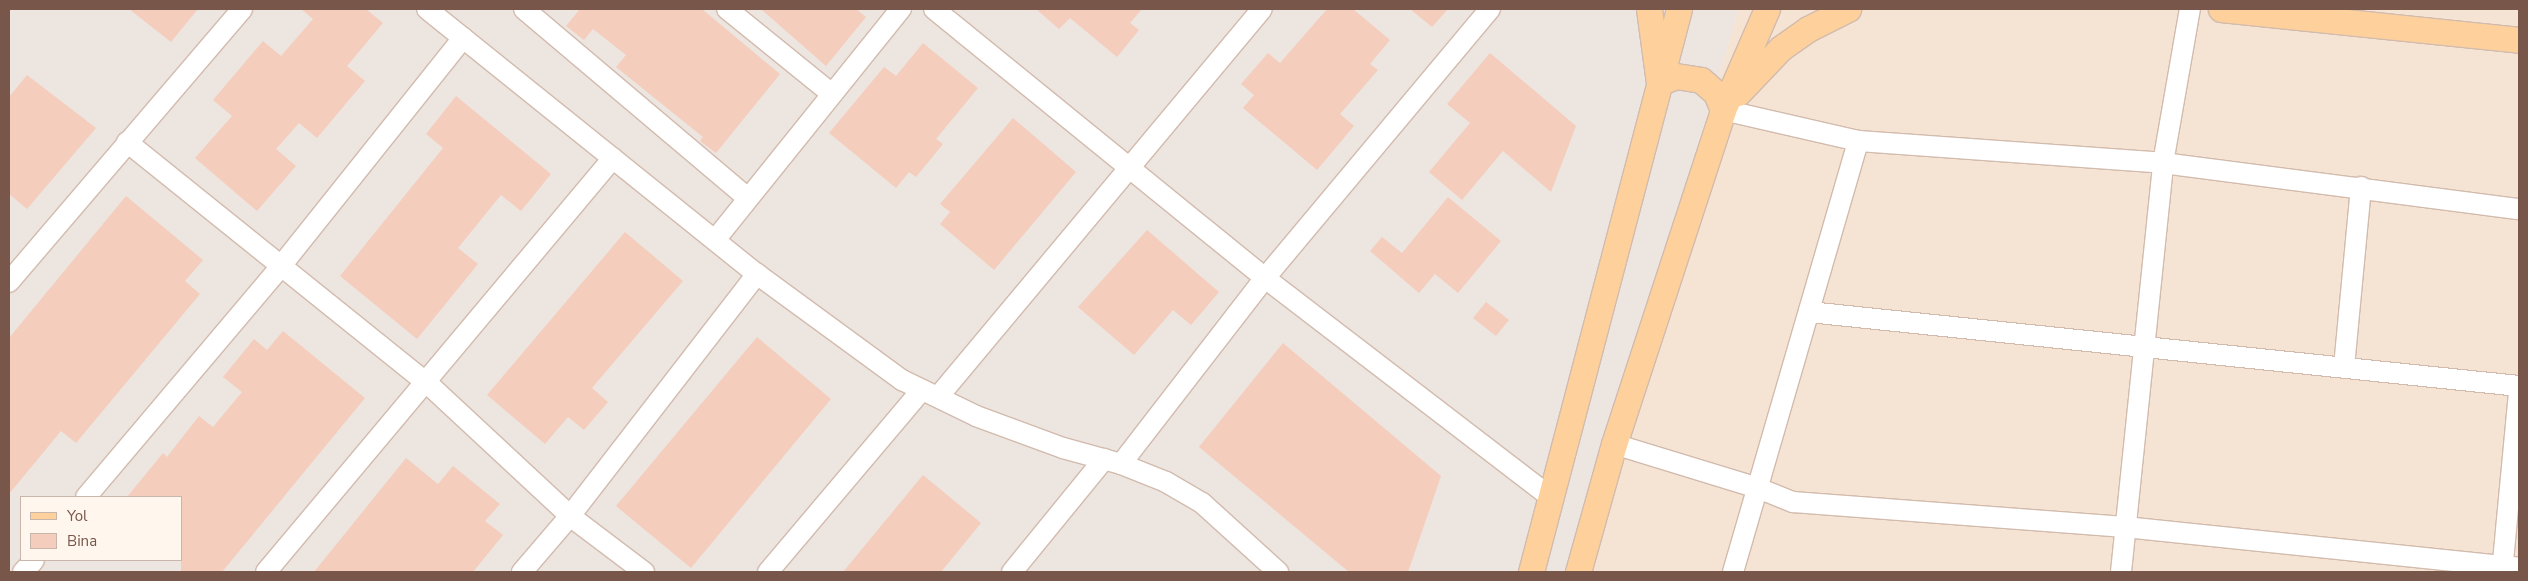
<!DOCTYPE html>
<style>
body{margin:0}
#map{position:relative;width:2528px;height:581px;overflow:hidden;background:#fdf2e6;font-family:"Nunito Sans",sans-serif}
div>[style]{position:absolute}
.residential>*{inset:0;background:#f5e3d4}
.industrial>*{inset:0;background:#ede5e0}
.building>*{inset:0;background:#f4cdbc}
.roads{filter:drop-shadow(1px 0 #d2bbad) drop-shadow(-1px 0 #d2bbad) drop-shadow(0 1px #d2bbad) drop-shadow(0 -1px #d2bbad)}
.minor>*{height:20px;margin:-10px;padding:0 10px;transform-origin:10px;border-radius:10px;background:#fff}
.major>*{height:25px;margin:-12.5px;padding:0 12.5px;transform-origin:12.5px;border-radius:12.5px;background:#fed19c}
span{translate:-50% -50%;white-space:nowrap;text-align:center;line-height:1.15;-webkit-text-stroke:4.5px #fff6ed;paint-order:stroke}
.frame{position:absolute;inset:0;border:10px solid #785649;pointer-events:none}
.legend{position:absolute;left:20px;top:496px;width:162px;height:65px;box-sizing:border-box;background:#fff6ed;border:1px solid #c9b6ab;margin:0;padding:6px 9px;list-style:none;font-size:15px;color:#785649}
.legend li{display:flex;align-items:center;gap:10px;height:25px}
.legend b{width:25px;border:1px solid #c9b6ab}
</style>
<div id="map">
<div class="residential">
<i style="clip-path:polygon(1739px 9px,2519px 9px,2519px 572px,1569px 572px)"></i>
</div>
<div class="industrial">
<i style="clip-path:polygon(evenodd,9px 9px,1739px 9px,1569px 572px,9px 572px,9px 9px,21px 497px,181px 497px,181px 560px,21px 560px,21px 497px)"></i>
</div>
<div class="building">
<i style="clip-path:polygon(129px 9px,198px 9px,171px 42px)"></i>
<i style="clip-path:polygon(301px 9px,366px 9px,383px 23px,347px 66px,365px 81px,317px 138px,299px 123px,276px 149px,296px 166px,257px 211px,195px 158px,232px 116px,213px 100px,263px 41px,281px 56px,313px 19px)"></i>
<i style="clip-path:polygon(580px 9px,702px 9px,780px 74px,716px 153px,700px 141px,703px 137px,616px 67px,626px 55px,593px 29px,584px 40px,566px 26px)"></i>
<i style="clip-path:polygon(761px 9px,856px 9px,866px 17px,826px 66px)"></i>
<i style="clip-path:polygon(1036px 9px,1142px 9px,1130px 23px,1139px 30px,1117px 57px,1070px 18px,1059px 29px)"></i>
<i style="clip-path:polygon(1327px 9px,1353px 9px,1390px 40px,1370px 64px,1378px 70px,1340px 114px,1354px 126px,1317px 170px,1243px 108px,1254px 95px,1241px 84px,1268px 53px,1280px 63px)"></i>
<i style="clip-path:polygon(1410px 9px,1448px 9px,1432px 27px)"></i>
<i style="clip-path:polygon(923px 43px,978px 88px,936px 139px,943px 144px,916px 177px,909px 172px,896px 188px,829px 133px,884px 67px,896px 76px)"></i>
<i style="clip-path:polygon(1490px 53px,1576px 126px,1551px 192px,1503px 151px,1462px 200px,1429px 172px,1470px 123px,1447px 104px)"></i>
<i style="clip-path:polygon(27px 75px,96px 128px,27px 209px,9px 194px,9px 97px)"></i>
<i style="clip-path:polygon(456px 96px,551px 174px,521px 211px,501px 195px,458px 248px,478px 264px,417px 339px,340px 276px,443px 148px,426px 134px)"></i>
<i style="clip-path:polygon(1013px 118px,1076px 172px,994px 270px,940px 224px,950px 212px,940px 204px)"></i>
<i style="clip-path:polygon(126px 196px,203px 260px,185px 281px,200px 294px,76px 443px,61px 431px,9px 494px,9px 338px)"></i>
<i style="clip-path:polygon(1448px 197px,1501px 241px,1458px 293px,1435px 274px,1419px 293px,1370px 251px,1382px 237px,1402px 253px)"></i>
<i style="clip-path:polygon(1147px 230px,1219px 292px,1191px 325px,1173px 310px,1134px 355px,1078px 307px)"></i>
<i style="clip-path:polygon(625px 232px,683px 281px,592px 388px,608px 402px,584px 430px,568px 417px,545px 444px,487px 395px)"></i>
<i style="clip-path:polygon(1486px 302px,1509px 320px,1496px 336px,1473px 318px)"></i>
<i style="clip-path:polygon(283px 331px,365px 398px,222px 572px,181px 572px,181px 497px,127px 497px,163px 453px,167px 457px,199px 416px,213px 427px,242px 392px,223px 377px,254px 339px,267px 350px)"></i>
<i style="clip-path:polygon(757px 337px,831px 399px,691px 568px,616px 506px)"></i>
<i style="clip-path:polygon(1283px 343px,1441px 476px,1408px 572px,1349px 572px,1199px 447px)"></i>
<i style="clip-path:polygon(406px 458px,438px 484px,453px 466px,500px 504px,485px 521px,503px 535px,473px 572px,314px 572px)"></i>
<i style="clip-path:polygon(923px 475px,981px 523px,941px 572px,843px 572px)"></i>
</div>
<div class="roads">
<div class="minor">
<i style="left:427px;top:9px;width:423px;rotate:38.8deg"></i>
<i style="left:757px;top:274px;width:180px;rotate:36.2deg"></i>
<i style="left:902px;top:380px;width:82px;rotate:25.9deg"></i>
<i style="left:976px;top:416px;width:93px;rotate:20.2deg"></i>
<i style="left:1063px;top:448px;width:60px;rotate:15.4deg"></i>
<i style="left:1121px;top:464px;width:48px;rotate:21.8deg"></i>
<i style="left:1166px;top:482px;width:42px;rotate:30.3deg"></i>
<i style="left:1202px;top:503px;width:103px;rotate:42.2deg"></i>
<i style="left:524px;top:9px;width:293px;rotate:40.2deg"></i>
<i style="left:727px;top:9px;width:135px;rotate:39deg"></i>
<i style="left:934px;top:9px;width:427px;rotate:39.1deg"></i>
<i style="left:1265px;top:278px;width:359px;rotate:37.5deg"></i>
<i style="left:1723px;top:110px;width:139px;rotate:12.9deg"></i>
<i style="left:1858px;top:141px;width:306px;rotate:4.1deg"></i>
<i style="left:2163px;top:163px;width:359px;rotate:7.4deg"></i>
<i style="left:127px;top:142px;width:383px;rotate:38.8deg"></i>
<i style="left:426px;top:382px;width:197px;rotate:42.9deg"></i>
<i style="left:570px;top:516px;width:93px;rotate:37.1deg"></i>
<i style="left:715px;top:240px;width:297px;rotate:-51.2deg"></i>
<i style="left:9px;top:282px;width:359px;rotate:-49.5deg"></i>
<i style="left:1809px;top:312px;width:714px;rotate:5.95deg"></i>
<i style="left:2344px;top:367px;width:181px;rotate:-84.6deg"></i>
<i style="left:938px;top:397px;width:505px;rotate:-50.14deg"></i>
<i style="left:1614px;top:444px;width:151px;rotate:17deg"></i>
<i style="left:1758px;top:488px;width:38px;rotate:22deg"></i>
<i style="left:1793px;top:502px;width:333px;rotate:4.3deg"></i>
<i style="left:2125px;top:527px;width:396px;rotate:5.9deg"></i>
<i style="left:1121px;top:464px;width:235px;rotate:-52.3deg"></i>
<i style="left:1265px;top:278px;width:351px;rotate:-50.1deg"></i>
<i style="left:86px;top:497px;width:302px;rotate:-49.8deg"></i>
<i style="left:281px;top:266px;width:292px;rotate:-51.4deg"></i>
<i style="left:23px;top:572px;width:16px;rotate:-47deg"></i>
<i style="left:266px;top:572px;width:540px;rotate:-50.03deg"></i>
<i style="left:522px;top:572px;width:74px;rotate:-49.4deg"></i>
<i style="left:570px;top:516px;width:306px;rotate:-52.3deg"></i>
<i style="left:768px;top:572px;width:238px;rotate:-49.8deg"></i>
<i style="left:1012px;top:572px;width:146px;rotate:-50.8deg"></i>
<i style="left:1733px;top:572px;width:449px;rotate:-73.8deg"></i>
<i style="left:2121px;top:572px;width:411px;rotate:-84.1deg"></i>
<i style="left:2163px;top:163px;width:156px;rotate:-80.1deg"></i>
<i style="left:2502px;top:572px;width:180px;rotate:-84.6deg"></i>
</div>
<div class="major">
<i style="left:1649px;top:9px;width:75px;rotate:82.3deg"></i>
<i style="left:1659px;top:83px;width:18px;rotate:-22deg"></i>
<i style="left:1676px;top:76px;width:25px;rotate:9deg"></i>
<i style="left:1701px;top:80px;width:20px;rotate:41deg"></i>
<i style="left:1716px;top:93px;width:18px;rotate:68deg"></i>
<i style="left:2221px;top:9px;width:300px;rotate:5.9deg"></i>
<i style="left:1738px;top:93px;width:62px;rotate:-46.3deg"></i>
<i style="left:1781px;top:48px;width:33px;rotate:-35deg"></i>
<i style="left:1808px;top:29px;width:45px;rotate:-26.6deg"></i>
<i style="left:1531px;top:572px;width:582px;rotate:-75.27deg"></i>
<i style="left:1578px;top:572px;width:133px;rotate:-74.3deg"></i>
<i style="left:1614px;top:444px;width:351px;rotate:-71.9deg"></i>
<i style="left:1723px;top:110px;width:110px;rotate:-66.5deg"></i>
</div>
</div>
<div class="frame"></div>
<ul class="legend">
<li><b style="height:6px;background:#fed19c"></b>Yol</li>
<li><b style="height:14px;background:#f4cdbc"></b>Bina</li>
</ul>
</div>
